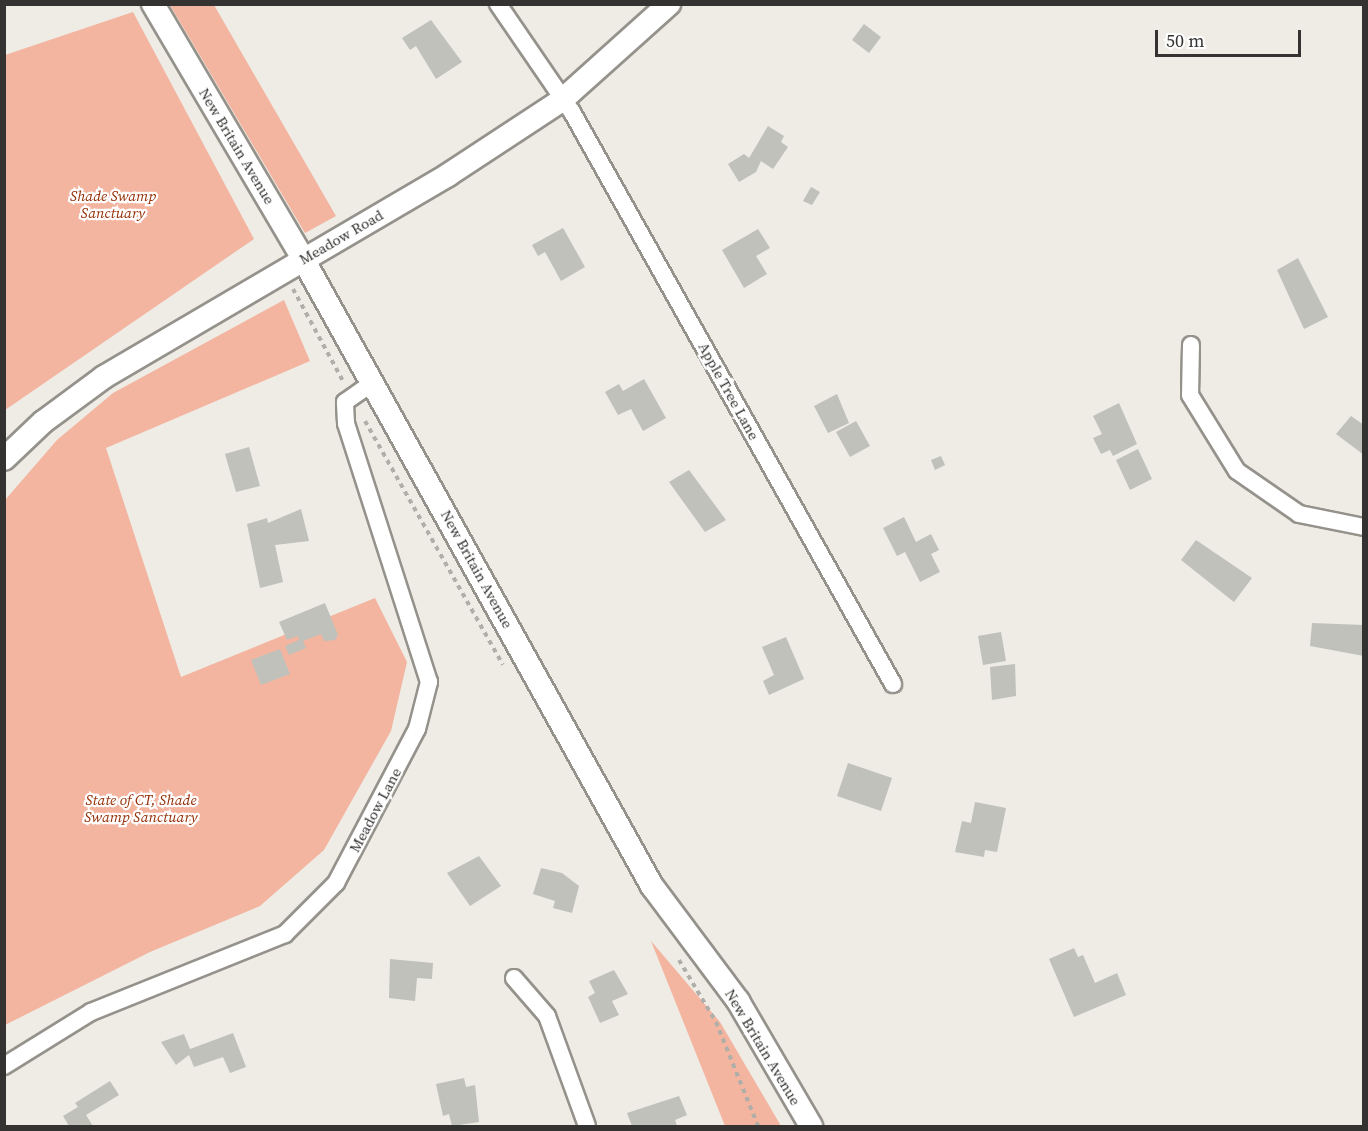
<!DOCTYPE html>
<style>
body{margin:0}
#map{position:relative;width:1368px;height:1131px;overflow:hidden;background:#eeece5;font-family:"Source Serif 4",serif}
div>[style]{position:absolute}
.green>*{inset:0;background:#f3b4a0}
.building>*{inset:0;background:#bfc1ba}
.path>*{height:4px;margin-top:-2px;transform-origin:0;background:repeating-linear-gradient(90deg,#afaea8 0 4.5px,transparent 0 9px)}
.roads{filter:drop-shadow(2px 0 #94928b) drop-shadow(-2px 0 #94928b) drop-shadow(0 2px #94928b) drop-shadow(0 -2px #94928b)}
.street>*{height:16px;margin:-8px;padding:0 8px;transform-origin:8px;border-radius:8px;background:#fff}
.secondary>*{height:22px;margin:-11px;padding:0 11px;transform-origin:11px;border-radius:11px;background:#fff}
span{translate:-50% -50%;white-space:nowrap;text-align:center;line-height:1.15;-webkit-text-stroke:4.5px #fff;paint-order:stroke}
.street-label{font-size:15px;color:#343331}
.park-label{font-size:15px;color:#952f06;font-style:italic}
.frame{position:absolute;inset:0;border:6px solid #343331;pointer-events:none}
.scale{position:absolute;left:1155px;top:30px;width:146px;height:27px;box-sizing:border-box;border:3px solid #343331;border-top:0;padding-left:8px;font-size:18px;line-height:21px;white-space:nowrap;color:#343331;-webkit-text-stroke:4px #fff;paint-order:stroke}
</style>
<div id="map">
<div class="green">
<i style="clip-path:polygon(170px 5px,214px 5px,336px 216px,305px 233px)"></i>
<i style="clip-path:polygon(133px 12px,254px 239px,5px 410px,5px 55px)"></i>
<i style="clip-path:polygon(284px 300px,310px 361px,106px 448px,181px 677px,375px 598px,407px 662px,391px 731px,324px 850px,260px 906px,150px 952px,5px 1025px,5px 500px,57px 440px,113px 393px)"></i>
<i style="clip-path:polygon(651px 941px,720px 1022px,781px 1126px,725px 1126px)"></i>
</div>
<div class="building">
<i style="clip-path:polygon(431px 20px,462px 62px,436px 79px,416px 46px,410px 50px,402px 38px)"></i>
<i style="clip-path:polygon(864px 24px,881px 37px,869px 53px,852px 40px)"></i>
<i style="clip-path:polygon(768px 126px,784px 136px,781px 142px,788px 147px,773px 169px,761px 161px,756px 172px,739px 182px,728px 164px,744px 154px,749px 158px)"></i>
<i style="clip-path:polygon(811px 187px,820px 192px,812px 205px,803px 201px)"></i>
<i style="clip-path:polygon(563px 228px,585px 267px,561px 281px,545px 252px,538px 256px,532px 245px)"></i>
<i style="clip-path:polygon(758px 229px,770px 248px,756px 256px,767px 274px,744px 288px,722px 250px)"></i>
<i style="clip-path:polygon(1298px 258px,1328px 317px,1304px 329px,1277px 270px)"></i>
<i style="clip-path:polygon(644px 379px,666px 418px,643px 431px,631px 409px,618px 415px,605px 392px,619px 384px,623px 391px)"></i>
<i style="clip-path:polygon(837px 394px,849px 423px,828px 433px,814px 406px)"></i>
<i style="clip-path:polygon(1119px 403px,1137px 444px,1113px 456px,1110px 450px,1101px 454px,1093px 438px,1102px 434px,1093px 416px)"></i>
<i style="clip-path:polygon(1351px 416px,1364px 425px,1364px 455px,1336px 434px)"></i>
<i style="clip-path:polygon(856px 421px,870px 446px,850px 457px,836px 432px)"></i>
<i style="clip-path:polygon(249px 447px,260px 486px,236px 492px,225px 454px)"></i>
<i style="clip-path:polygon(1138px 449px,1152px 479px,1130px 490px,1116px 460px)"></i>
<i style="clip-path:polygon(941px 456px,945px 465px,935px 470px,931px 460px)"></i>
<i style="clip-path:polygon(689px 470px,726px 520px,705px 532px,669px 482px)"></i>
<i style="clip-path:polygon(301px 509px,309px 541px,275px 545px,283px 582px,260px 588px,247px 524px,267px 518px,268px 523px)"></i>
<i style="clip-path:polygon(904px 517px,916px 542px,931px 534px,939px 550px,931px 554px,940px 572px,920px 582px,905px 552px,897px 556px,883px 528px)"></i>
<i style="clip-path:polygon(1196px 540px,1252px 578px,1234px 602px,1181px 560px)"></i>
<i style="clip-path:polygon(325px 603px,338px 635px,335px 640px,324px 641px,321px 634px,303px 641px,306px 648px,289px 655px,285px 646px,299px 640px,298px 636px,287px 640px,279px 622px)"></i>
<i style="clip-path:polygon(1312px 623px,1364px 625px,1364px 656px,1310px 646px)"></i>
<i style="clip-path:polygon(1001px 632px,1006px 661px,983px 665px,978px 636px)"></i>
<i style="clip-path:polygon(786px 637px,804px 679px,769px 695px,763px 681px,774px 675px,762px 647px)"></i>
<i style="clip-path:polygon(280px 649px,290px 674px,261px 685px,251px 660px)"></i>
<i style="clip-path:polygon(1015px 664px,1016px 696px,992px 700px,990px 667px)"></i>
<i style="clip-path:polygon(848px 763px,892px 778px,881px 811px,837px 796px)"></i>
<i style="clip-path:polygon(975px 802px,1006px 808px,997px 852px,985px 850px,984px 857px,955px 852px,962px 821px,971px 823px)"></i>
<i style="clip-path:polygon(479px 856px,501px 886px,470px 906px,447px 873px)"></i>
<i style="clip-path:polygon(541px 868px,562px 873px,579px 886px,572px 913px,553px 908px,555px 901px,533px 894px)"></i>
<i style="clip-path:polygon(1074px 948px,1078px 957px,1083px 955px,1095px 983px,1117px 973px,1126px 995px,1074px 1017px,1049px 959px)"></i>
<i style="clip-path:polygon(390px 959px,433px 963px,432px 979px,417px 978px,415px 1001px,389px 998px)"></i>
<i style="clip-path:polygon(614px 970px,628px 994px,612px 1001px,619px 1015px,600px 1023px,588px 997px,595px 993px,589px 981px)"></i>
<i style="clip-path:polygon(233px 1033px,246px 1067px,230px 1073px,223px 1057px,194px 1067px,189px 1055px,176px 1065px,161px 1042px,184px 1034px,190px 1049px)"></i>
<i style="clip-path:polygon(464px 1078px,466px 1087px,475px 1085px,479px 1122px,452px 1126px,449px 1114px,443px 1116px,436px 1084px)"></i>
<i style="clip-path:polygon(110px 1081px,119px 1095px,86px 1115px,93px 1126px,69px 1126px,63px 1116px,78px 1107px,75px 1103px)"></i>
<i style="clip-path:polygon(679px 1096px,687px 1115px,675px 1120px,677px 1126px,632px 1126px,627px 1113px)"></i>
</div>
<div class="path">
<i style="left:293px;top:289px;width:107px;rotate:61.5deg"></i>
<i style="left:365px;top:421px;width:280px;rotate:60.5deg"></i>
<i style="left:679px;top:960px;width:72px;rotate:59.2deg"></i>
<i style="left:716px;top:1022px;width:112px;rotate:68deg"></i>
</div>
<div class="roads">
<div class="street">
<i style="left:498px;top:4px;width:131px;rotate:55.6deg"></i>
<i style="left:572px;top:112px;width:656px;rotate:60.7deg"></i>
<i style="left:1191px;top:345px;width:50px;rotate:91.1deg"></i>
<i style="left:1190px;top:395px;width:89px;rotate:58.3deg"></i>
<i style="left:1237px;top:471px;width:75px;rotate:34.7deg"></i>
<i style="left:1299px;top:514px;width:66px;rotate:11.3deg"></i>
<i style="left:514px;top:978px;width:50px;rotate:49deg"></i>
<i style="left:547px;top:1016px;width:117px;rotate:70deg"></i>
<i style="left:4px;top:1066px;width:102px;rotate:-31.8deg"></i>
<i style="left:91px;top:1012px;width:209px;rotate:-21.9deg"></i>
<i style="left:285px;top:934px;width:72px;rotate:-45deg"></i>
<i style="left:336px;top:883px;width:174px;rotate:-62.3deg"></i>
<i style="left:417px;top:729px;width:49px;rotate:-75.7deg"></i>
<i style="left:429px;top:682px;width:272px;rotate:-107.8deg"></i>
<i style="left:346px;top:423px;width:21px;rotate:-93deg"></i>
<i style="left:345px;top:402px;width:33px;rotate:-35deg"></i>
</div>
<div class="secondary">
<i style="left:153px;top:4px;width:296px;rotate:59.5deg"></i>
<i style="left:303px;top:259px;width:718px;rotate:60.9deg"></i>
<i style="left:652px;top:886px;width:144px;rotate:53.2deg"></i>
<i style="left:738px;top:1001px;width:145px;rotate:59.7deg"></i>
<i style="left:4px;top:459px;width:54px;rotate:-43.5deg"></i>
<i style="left:43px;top:422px;width:76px;rotate:-36.4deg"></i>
<i style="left:104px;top:377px;width:399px;rotate:-30.4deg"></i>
<i style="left:448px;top:175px;width:136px;rotate:-33.3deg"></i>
<i style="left:562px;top:100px;width:144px;rotate:-41.9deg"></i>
</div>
</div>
<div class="street-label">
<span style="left:237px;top:146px;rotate:59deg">New Britain Avenue</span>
<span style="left:341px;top:237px;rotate:-30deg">Meadow Road</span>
<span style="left:729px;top:391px;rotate:61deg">Apple Tree Lane</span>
<span style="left:477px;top:569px;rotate:61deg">New Britain Avenue</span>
<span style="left:375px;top:810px;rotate:-62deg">Meadow Lane</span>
<span style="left:763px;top:1047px;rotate:59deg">New Britain Avenue</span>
</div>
<div class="park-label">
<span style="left:113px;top:204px">Shade Swamp<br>Sanctuary</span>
<span style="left:141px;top:808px">State of CT, Shade<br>Swamp Sanctuary</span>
</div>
<div class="frame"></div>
<div class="scale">50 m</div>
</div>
